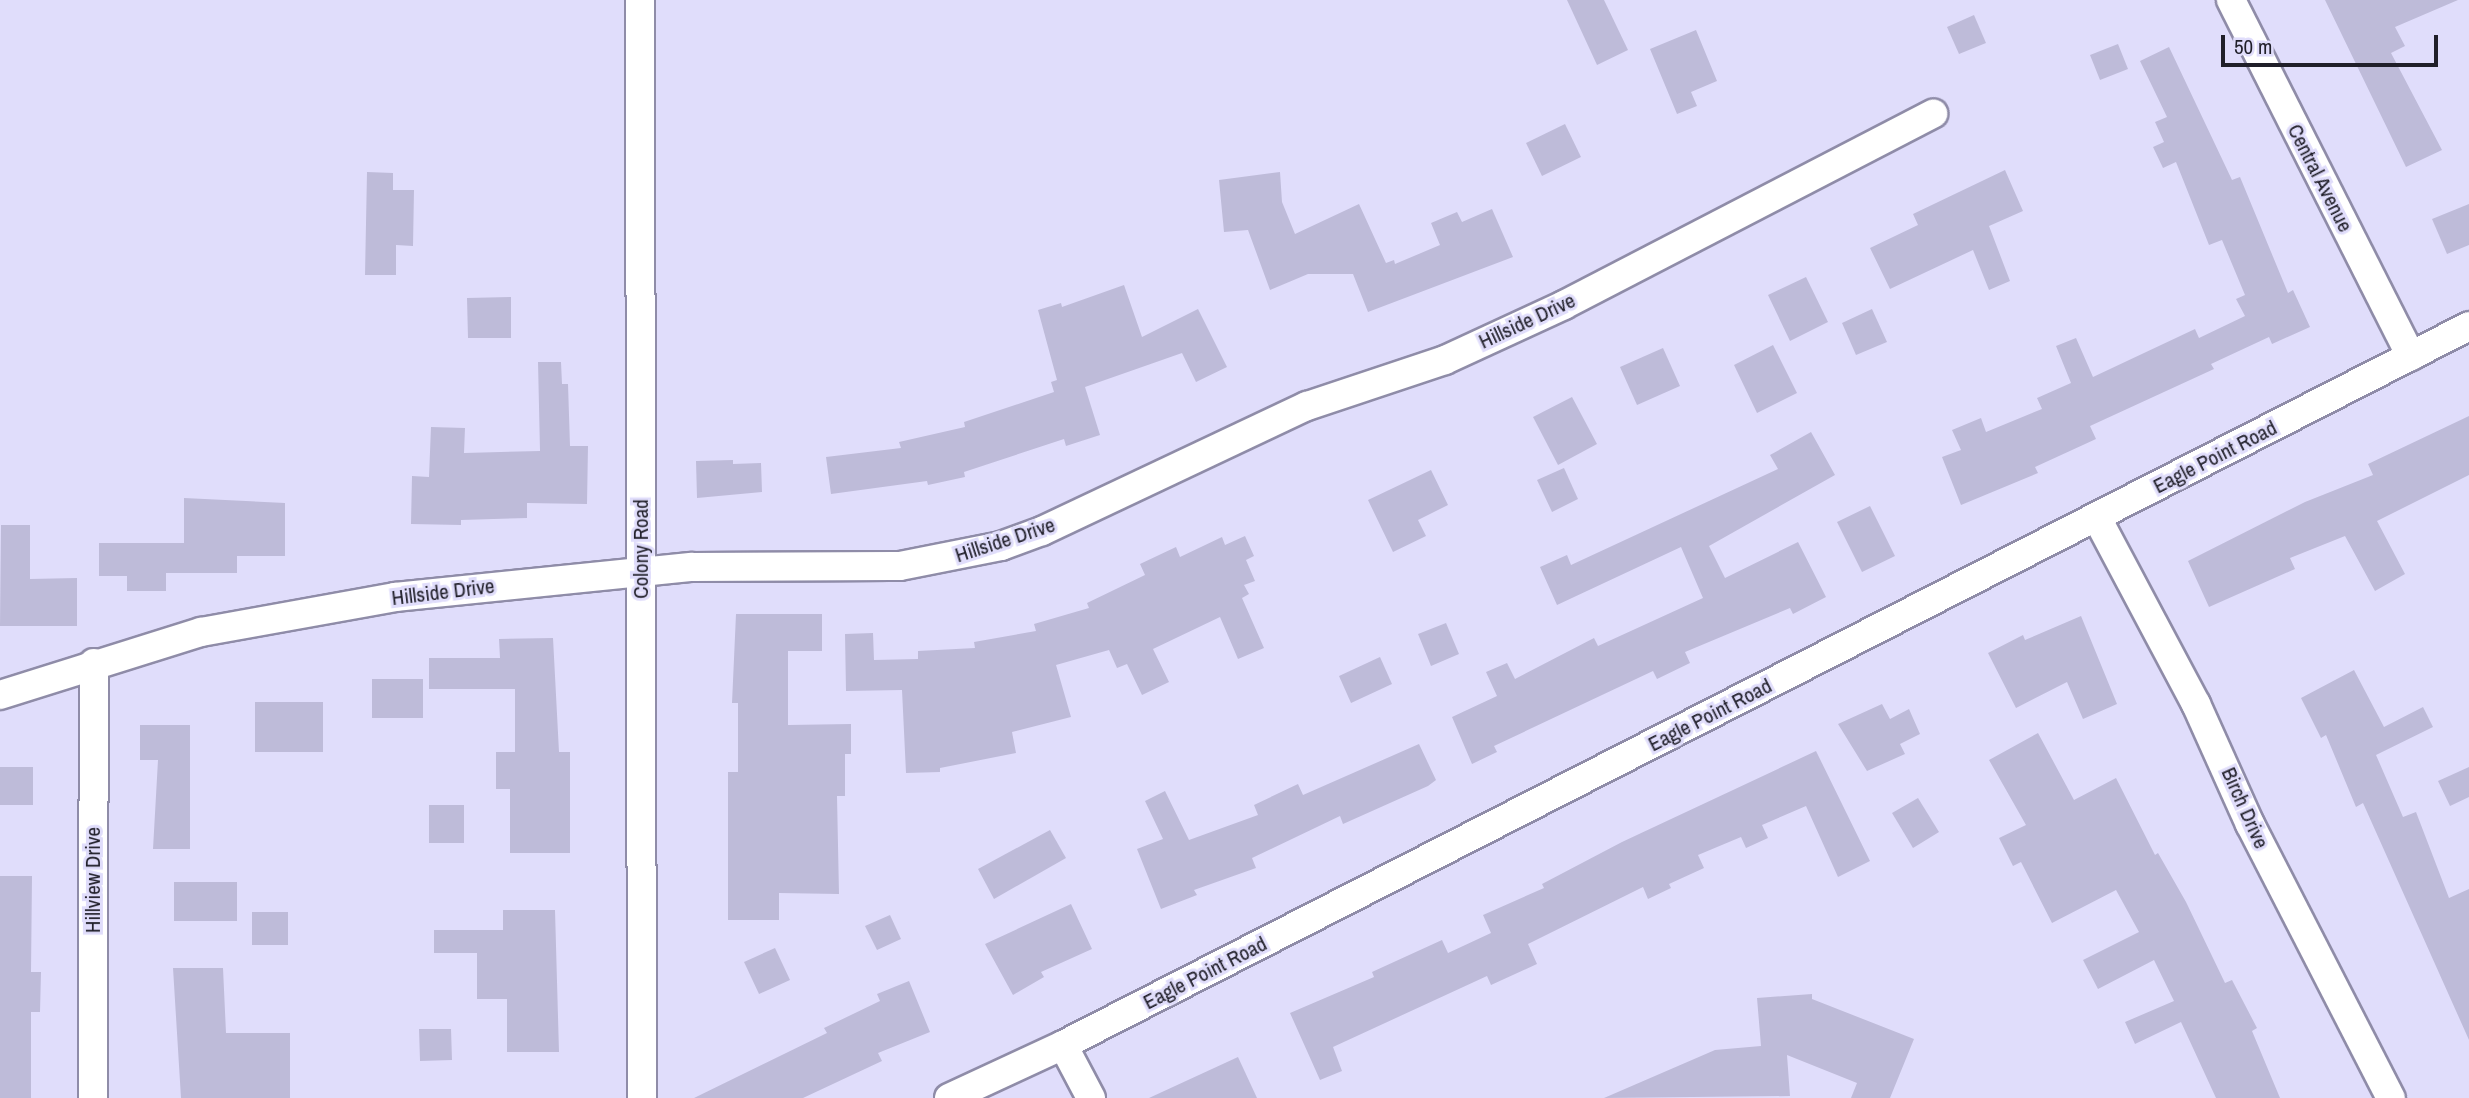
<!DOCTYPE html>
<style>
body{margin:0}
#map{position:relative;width:2469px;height:1098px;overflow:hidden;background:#e0ddfb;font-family:"Archivo Narrow",sans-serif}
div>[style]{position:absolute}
.building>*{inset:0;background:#bebbd9}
.roads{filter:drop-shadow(2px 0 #8f8ca8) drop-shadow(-2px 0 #8f8ca8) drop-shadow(0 2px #8f8ca8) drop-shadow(0 -2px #8f8ca8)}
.minor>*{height:28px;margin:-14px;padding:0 14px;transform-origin:14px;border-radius:14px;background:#fff}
span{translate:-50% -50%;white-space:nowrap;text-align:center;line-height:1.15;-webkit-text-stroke:6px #e0ddfb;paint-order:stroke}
.street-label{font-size:21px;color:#201f29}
.scale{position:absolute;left:2221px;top:35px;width:217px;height:32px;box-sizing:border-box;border:4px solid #201f29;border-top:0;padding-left:9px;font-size:21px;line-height:24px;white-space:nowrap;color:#201f29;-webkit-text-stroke:5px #e0ddfb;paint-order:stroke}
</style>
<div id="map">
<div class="building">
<i style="clip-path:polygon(1567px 0,1604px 0,1628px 50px,1597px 65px)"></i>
<i style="clip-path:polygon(2325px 0,2458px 0,2395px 27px,2405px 46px,2391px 53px,2442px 150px,2406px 167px)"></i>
<i style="clip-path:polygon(1974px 15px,1986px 43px,1959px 54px,1947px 27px)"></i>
<i style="clip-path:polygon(1696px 30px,1717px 81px,1691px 92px,1697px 106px,1677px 114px,1650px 49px)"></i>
<i style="clip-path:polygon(2118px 44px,2128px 69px,2100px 80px,2090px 55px)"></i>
<i style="clip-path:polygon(2169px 47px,2232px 180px,2240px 177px,2288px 293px,2293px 290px,2310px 327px,2272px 344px,2269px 337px,2211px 364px,2214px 369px,2090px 426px,2096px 439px,2035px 467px,2038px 473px,1961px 505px,1942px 457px,1961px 450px,1952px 430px,1981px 418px,1986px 432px,2042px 409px,2037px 398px,2071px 383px,2056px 346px,2076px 338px,2093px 377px,2195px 329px,2199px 338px,2245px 316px,2236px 299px,2245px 295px,2222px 240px,2209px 245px,2176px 162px,2163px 168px,2153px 147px,2164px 142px,2155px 122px,2167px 117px,2140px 61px)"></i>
<i style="clip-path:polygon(1565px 124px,1581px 157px,1542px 176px,1526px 143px)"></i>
<i style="clip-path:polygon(2005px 170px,2023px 211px,1989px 226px,2010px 281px,1989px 290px,1973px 250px,1890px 289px,1870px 248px,1918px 225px,1913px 214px)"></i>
<i style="clip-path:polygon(367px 172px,393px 173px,393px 190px,414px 190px,413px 246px,396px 245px,396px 275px,365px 275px)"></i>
<i style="clip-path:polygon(1280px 172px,1282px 202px,1295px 234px,1359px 204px,1386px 263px,1394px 260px,1395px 264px,1440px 245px,1431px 223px,1457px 212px,1462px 222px,1492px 209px,1513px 257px,1368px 312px,1353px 274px,1308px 274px,1270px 290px,1248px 230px,1224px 232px,1219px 180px)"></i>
<i style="clip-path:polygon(2469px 204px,2469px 245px,2447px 254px,2432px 219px)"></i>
<i style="clip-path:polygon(1806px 277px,1828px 322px,1790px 341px,1768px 295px)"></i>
<i style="clip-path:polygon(1124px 285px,1142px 337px,1198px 309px,1227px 367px,1196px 382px,1182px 353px,1085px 387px,1100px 435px,1066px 446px,1064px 439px,964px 472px,965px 477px,928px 485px,927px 481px,831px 494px,826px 457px,901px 448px,899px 442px,965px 427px,964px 422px,1054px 392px,1051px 382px,1057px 380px,1038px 310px,1061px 303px,1062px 307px)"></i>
<i style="clip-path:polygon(511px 297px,511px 338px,468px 338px,467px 298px)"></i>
<i style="clip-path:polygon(1872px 309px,1887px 342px,1856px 355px,1842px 323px)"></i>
<i style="clip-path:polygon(1773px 345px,1797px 393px,1757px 413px,1734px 365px)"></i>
<i style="clip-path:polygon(1663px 348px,1680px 386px,1637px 405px,1620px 367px)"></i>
<i style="clip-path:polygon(538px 362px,561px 362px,562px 384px,568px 384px,570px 446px,588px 446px,587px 504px,527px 503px,527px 518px,461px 520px,461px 525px,411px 524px,412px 476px,429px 477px,431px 427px,465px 428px,464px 453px,540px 451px)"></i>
<i style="clip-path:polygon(1572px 397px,1597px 444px,1558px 465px,1533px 417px)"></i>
<i style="clip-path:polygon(2469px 416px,2469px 475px,2377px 521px,2405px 574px,2375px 591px,2345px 536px,2290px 558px,2295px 569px,2209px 607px,2188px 561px,2305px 502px,2373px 475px,2368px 464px)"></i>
<i style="clip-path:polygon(1811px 432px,1835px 475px,1709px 546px,1725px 578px,1798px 542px,1826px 597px,1793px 614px,1790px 608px,1685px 652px,1690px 663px,1657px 679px,1653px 671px,1494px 746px,1497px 752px,1472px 764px,1452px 717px,1497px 696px,1486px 672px,1507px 663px,1515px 679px,1594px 638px,1598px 646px,1703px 598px,1681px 547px,1557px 605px,1540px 567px,1567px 555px,1571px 565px,1778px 469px,1770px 455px)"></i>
<i style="clip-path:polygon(733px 460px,733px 464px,761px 463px,762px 492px,697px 498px,696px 461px)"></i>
<i style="clip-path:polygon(1564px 468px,1578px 499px,1552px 512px,1537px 480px)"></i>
<i style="clip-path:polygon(1431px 470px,1448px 505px,1418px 520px,1426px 536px,1393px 552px,1368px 500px)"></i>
<i style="clip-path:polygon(184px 498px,285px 503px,285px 556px,237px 556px,237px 573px,166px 573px,166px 591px,127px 591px,127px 576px,99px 576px,99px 543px,184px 543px)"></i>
<i style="clip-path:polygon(1870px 506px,1895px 556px,1862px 572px,1837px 522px)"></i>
<i style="clip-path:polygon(1px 525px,30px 525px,30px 579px,77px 578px,77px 626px,0 626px)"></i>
<i style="clip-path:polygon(1245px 536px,1254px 556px,1246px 560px,1255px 581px,1244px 585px,1249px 594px,1242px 598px,1264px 648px,1238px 659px,1220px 617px,1153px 649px,1169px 682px,1142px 695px,1127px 664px,1117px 668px,1109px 650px,1056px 665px,1071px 717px,1012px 732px,1016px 753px,940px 768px,940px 772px,906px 773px,902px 690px,846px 691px,845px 634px,873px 633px,874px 660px,918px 659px,918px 651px,975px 648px,974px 642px,1036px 631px,1034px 624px,1089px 608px,1087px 603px,1145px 575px,1140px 564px,1176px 547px,1180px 557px,1222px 537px,1225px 545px)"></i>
<i style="clip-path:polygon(736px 614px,822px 614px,822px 651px,788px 651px,788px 725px,851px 724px,851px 754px,845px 754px,845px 796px,837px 796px,839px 894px,779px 893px,779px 920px,728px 920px,728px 772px,738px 772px,738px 703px,732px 703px)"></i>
<i style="clip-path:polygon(2081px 616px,2117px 704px,2083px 719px,2067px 682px,2016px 708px,1988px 653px,2023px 635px,2025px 640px)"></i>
<i style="clip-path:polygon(1446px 623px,1459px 654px,1431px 666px,1418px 634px)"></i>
<i style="clip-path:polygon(553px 638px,559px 752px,570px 752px,570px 853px,510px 853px,510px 789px,496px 789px,496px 752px,515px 752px,515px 689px,429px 689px,429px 658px,500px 658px,499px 639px)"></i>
<i style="clip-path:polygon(1380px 657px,1392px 684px,1351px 703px,1339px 676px)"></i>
<i style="clip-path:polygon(2354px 670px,2384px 727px,2423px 707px,2433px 727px,2376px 755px,2403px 817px,2416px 812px,2449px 898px,2469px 889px,2469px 1040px,2363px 803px,2356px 807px,2326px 735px,2321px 738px,2301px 698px)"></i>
<i style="clip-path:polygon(372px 679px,423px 679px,423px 718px,372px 718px)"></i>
<i style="clip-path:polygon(255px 702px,323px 702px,323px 752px,255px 752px)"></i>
<i style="clip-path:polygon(1882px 704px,1890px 719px,1909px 709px,1920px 734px,1900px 744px,1905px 754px,1867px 771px,1838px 724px)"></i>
<i style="clip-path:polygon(140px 725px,190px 725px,190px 849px,153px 849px,158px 760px,140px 760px)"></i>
<i style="clip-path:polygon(2038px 733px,2074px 800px,2116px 778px,2155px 855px,2158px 853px,2186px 902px,2225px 983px,2232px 980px,2257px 1028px,2252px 1031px,2280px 1098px,2216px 1098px,2181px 1022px,2135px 1044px,2125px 1022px,2174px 1001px,2154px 960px,2098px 989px,2083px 960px,2139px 932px,2116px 890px,2052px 923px,2021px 862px,2013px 866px,1999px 838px,2026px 825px,1989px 760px)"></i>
<i style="clip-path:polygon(1419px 744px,1436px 780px,1428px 786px,1343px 824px,1340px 816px,1252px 858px,1256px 868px,1194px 890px,1197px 895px,1161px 909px,1137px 849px,1163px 839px,1145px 801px,1165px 791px,1189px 840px,1258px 815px,1254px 805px,1298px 784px,1303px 795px)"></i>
<i style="clip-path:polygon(1816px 751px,1870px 861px,1838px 877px,1806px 806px,1762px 825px,1768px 838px,1746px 848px,1741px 837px,1698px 855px,1704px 868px,1669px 884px,1671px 888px,1648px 899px,1643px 887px,1528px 944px,1537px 964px,1491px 985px,1487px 976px,1333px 1047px,1342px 1071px,1320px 1080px,1290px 1013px,1374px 977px,1372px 972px,1442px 940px,1448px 953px,1491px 933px,1483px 915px,1544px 888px,1542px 884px,1622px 842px)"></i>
<i style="clip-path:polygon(0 767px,33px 767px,33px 805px,0 805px)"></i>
<i style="clip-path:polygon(2469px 767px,2469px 797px,2450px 806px,2438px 781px)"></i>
<i style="clip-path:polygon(1918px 798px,1939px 832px,1913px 848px,1892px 813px)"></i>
<i style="clip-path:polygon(429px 805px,464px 805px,464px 843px,429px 843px)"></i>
<i style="clip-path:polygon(1050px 830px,1066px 858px,994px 899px,978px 869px)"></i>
<i style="clip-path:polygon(0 876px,32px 876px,31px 972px,41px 972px,40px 1012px,31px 1012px,31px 1098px,0 1098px)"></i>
<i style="clip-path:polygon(174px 882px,237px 882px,237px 921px,174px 921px)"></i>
<i style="clip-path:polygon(1071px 904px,1092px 949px,1041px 972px,1044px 977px,1013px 995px,985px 944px)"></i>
<i style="clip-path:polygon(503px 910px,555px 910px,559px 1052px,507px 1052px,507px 999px,477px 999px,477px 953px,434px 953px,434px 930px,503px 930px)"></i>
<i style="clip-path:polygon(252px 912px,288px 912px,288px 945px,252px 945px)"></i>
<i style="clip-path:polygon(890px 915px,901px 939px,877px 950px,865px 926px)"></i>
<i style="clip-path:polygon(775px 948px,790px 980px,759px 994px,744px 962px)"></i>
<i style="clip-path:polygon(173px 968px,223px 968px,226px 1033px,290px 1033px,290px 1098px,181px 1098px)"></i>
<i style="clip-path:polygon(909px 981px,930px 1032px,878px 1053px,882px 1061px,803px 1098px,694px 1098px,827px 1033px,824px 1028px,880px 1001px,877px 994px)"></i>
<i style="clip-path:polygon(1812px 994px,1812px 999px,1914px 1039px,1890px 1098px,1851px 1098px,1857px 1083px,1787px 1055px,1790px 1096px,1604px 1098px,1715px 1050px,1761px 1046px,1757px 998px)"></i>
<i style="clip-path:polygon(419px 1029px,451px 1029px,452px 1060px,420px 1061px)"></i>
<i style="clip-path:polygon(1238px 1057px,1257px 1098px,1149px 1098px)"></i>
</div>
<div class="roads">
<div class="minor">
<i style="left:640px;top:0;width:1098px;rotate:89.9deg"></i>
<i style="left:2231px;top:0;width:399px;rotate:63.2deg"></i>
<i style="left:2097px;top:518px;width:211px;rotate:62deg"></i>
<i style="left:2196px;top:704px;width:132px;rotate:65.8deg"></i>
<i style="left:2250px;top:824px;width:308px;rotate:62.8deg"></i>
<i style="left:0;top:695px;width:211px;rotate:-17.4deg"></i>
<i style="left:201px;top:632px;width:197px;rotate:-10.2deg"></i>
<i style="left:395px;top:597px;width:299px;rotate:-5.8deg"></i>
<i style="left:692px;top:567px;width:208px;rotate:-0.3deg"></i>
<i style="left:900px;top:566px;width:103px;rotate:-11.2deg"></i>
<i style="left:1001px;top:546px;width:44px;rotate:-20.1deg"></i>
<i style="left:1042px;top:531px;width:293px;rotate:-25.3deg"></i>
<i style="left:1307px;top:406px;width:145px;rotate:-18.4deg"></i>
<i style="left:1445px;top:360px;width:131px;rotate:-24.8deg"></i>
<i style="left:1564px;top:305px;width:416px;rotate:-27.4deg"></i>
<i style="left:1063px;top:1045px;width:60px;rotate:62.2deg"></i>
<i style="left:93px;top:1098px;width:435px;rotate:-89.9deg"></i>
<i style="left:949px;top:1098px;width:126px;rotate:-24.9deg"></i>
<i style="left:1063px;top:1045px;width:1579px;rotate:-27.08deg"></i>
</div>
</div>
<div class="street-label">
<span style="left:2320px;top:178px;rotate:63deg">Central Avenue</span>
<span style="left:1527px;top:321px;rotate:-25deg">Hillside Drive</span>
<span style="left:2215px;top:457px;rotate:-27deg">Eagle Point Road</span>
<span style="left:1005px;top:540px;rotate:-18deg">Hillside Drive</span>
<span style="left:641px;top:549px;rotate:-90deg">Colony Road</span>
<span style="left:443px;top:592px;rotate:-7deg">Hillside Drive</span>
<span style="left:1710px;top:715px;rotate:-27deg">Eagle Point Road</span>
<span style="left:2245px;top:808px;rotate:66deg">Birch Drive</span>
<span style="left:93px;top:880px;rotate:-90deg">Hillview Drive</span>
<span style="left:1205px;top:973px;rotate:-27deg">Eagle Point Road</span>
</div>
<div class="scale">50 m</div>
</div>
